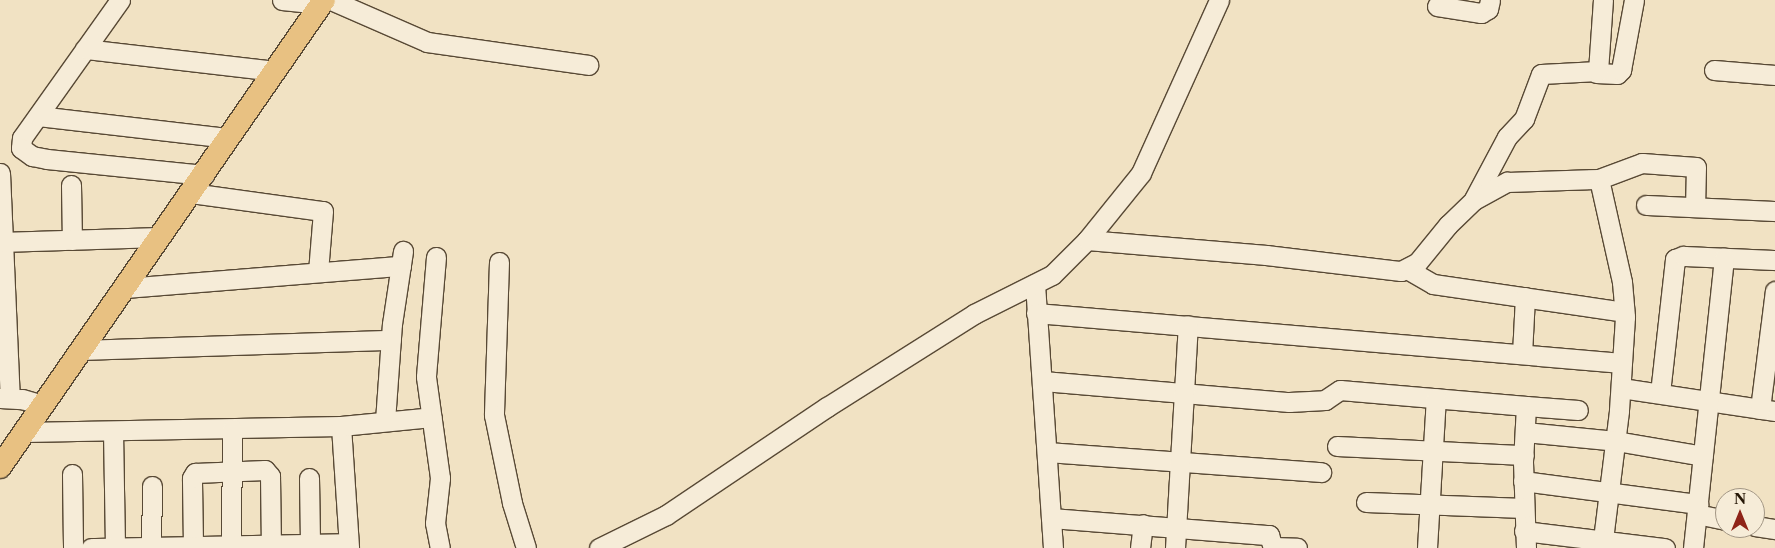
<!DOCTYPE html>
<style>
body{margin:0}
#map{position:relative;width:1775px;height:548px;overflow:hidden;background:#f1e2c3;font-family:"Libre Caslon Text",serif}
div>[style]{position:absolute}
.roads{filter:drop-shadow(1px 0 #584935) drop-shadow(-1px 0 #584935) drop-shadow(0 1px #584935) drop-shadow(0 -1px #584935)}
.minor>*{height:19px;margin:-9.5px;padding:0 9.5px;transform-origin:9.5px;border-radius:9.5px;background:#f6ecd8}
.major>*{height:22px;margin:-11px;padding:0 11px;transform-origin:11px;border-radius:11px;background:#e8c182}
span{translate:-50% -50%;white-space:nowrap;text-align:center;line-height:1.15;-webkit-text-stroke:4.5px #f6ecd8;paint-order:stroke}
.north{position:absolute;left:1715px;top:488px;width:50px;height:50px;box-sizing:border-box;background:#f6ecd8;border:1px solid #a29684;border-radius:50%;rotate:0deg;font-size:14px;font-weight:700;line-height:20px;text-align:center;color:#251606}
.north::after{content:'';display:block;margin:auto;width:18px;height:22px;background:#8f2418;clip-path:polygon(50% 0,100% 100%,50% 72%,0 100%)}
</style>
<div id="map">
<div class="roads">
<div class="minor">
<i style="left:120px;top:0;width:169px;rotate:125.4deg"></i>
<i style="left:22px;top:138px;width:10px;rotate:96deg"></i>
<i style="left:21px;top:148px;width:14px;rotate:36deg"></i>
<i style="left:32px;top:156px;width:15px;rotate:11deg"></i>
<i style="left:47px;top:159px;width:158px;rotate:5.8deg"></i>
<i style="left:282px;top:0;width:39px;rotate:6deg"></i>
<i style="left:331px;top:0;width:105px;rotate:23.6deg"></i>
<i style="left:427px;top:42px;width:163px;rotate:8.1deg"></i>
<i style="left:1437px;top:6px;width:45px;rotate:9deg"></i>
<i style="left:1481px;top:13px;width:8px;rotate:-30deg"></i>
<i style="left:1488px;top:9px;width:9px;rotate:-77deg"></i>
<i style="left:85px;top:49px;width:191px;rotate:6.6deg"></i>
<i style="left:1714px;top:70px;width:61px;rotate:4.7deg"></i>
<i style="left:1596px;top:73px;width:21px;rotate:3deg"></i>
<i style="left:1617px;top:74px;width:6px;rotate:-45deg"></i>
<i style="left:1621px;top:70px;width:71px;rotate:-79.5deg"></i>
<i style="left:38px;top:116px;width:192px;rotate:6.6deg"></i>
<i style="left:0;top:173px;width:225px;rotate:87.5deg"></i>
<i style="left:1599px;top:179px;width:106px;rotate:77.4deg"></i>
<i style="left:1622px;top:282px;width:35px;rotate:85deg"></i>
<i style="left:1625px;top:317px;width:94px;rotate:93.7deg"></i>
<i style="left:1619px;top:411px;width:130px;rotate:97.1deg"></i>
<i style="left:71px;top:185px;width:55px;rotate:89deg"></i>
<i style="left:191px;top:193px;width:133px;rotate:7.8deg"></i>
<i style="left:323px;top:211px;width:61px;rotate:94.7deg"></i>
<i style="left:1474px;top:199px;width:70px;rotate:-62deg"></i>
<i style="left:1507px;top:137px;width:25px;rotate:-47deg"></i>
<i style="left:1524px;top:119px;width:48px;rotate:-69.3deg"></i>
<i style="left:1541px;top:74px;width:57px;rotate:-3deg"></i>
<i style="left:1598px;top:71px;width:71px;rotate:-86deg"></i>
<i style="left:1646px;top:205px;width:129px;rotate:2.7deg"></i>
<i style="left:1087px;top:240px;width:180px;rotate:4.8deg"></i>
<i style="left:1266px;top:255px;width:136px;rotate:6.8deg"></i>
<i style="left:1401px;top:271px;width:18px;rotate:-27deg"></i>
<i style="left:1417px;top:263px;width:49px;rotate:-50.8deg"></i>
<i style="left:1448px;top:225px;width:36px;rotate:-44deg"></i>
<i style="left:1474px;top:200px;width:38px;rotate:-29deg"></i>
<i style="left:1507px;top:182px;width:92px;rotate:-1.9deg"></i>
<i style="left:1599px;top:179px;width:46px;rotate:-20.4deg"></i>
<i style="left:1642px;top:163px;width:54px;rotate:4.2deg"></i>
<i style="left:1696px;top:167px;width:40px;rotate:91.4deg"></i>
<i style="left:0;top:242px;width:160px;rotate:-1.8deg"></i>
<i style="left:436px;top:257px;width:120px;rotate:94.8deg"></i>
<i style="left:426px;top:377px;width:102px;rotate:82.1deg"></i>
<i style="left:440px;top:478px;width:45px;rotate:96.3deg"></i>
<i style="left:435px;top:523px;width:25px;rotate:79deg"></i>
<i style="left:499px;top:262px;width:153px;rotate:91.9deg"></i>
<i style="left:494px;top:415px;width:90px;rotate:78.4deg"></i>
<i style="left:512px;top:503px;width:47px;rotate:72.7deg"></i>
<i style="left:1407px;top:269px;width:30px;rotate:30deg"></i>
<i style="left:1433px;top:284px;width:193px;rotate:8.3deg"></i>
<i style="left:1035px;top:284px;width:265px;rotate:86.1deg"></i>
<i style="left:125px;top:288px;width:277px;rotate:-4.6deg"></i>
<i style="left:1036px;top:313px;width:588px;rotate:4.88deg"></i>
<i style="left:82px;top:350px;width:309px;rotate:-1.9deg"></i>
<i style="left:1522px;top:354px;width:57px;rotate:-87deg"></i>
<i style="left:1043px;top:381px;width:247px;rotate:4.9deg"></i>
<i style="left:1289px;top:402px;width:36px;rotate:-3deg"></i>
<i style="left:1325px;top:400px;width:18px;rotate:-34deg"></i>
<i style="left:1340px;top:390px;width:187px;rotate:4.9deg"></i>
<i style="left:1526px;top:406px;width:56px;rotate:93.1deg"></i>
<i style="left:1523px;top:462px;width:86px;rotate:88deg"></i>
<i style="left:1621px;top:388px;width:156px;rotate:8.5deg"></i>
<i style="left:1660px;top:393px;width:135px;rotate:-83.6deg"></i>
<i style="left:1675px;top:259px;width:9px;rotate:-21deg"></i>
<i style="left:1683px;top:256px;width:92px;rotate:2.5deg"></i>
<i style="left:0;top:398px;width:22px;rotate:3deg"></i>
<i style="left:22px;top:399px;width:22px;rotate:16deg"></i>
<i style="left:1526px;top:406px;width:52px;rotate:4.4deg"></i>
<i style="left:1760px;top:409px;width:119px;rotate:-82.8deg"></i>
<i style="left:385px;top:421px;width:97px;rotate:-85.9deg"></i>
<i style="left:392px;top:324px;width:74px;rotate:-81.4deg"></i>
<i style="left:341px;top:426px;width:122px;rotate:86.2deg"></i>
<i style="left:113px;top:431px;width:117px;rotate:89deg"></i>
<i style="left:24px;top:432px;width:317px;rotate:-1.1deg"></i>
<i style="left:341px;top:426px;width:91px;rotate:-5.6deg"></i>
<i style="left:1525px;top:432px;width:91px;rotate:5.6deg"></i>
<i style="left:1616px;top:441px;width:88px;rotate:9.8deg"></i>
<i style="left:1337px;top:446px;width:187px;rotate:2.8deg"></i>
<i style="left:1047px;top:452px;width:275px;rotate:4.2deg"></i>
<i style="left:72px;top:474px;width:74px;rotate:89.2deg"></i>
<i style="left:309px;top:478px;width:66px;rotate:89.1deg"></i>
<i style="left:1523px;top:481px;width:177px;rotate:7.5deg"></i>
<i style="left:1366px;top:502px;width:158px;rotate:2.2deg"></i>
<i style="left:1697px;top:514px;width:29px;rotate:12deg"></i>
<i style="left:1051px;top:518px;width:219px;rotate:4.5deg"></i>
<i style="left:1269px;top:535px;width:14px;rotate:73deg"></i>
<i style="left:1755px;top:526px;width:20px;rotate:9deg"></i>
<i style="left:1524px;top:531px;width:142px;rotate:6.9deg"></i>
<i style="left:193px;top:545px;width:67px;rotate:-90.9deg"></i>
<i style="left:192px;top:478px;width:6px;rotate:-59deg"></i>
<i style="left:195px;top:473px;width:70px;rotate:-2.5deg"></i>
<i style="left:265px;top:470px;width:8px;rotate:50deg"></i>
<i style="left:270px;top:476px;width:68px;rotate:89.2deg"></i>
<i style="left:231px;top:545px;width:116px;rotate:-89.5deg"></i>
<i style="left:1273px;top:547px;width:24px;rotate:2deg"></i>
<i style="left:91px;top:548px;width:257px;rotate:-1.1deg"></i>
<i style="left:151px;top:548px;width:62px;rotate:-89.1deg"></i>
<i style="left:599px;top:548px;width:75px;rotate:-26.2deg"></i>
<i style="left:666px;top:515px;width:194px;rotate:-33.9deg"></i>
<i style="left:827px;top:407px;width:174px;rotate:-32.3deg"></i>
<i style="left:974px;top:314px;width:87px;rotate:-26.6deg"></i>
<i style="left:1052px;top:275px;width:49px;rotate:-45deg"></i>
<i style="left:1087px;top:240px;width:86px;rotate:-51.1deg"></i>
<i style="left:1141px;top:173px;width:190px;rotate:-65.7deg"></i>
<i style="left:1140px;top:548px;width:24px;rotate:-83deg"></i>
<i style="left:1175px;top:548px;width:223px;rotate:-86.7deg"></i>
<i style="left:1427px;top:548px;width:150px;rotate:-86.6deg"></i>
<i style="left:1693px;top:548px;width:292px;rotate:-83.9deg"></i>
</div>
<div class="major">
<i style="left:0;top:467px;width:568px;rotate:-55.25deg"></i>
</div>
</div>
<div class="north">N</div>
</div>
